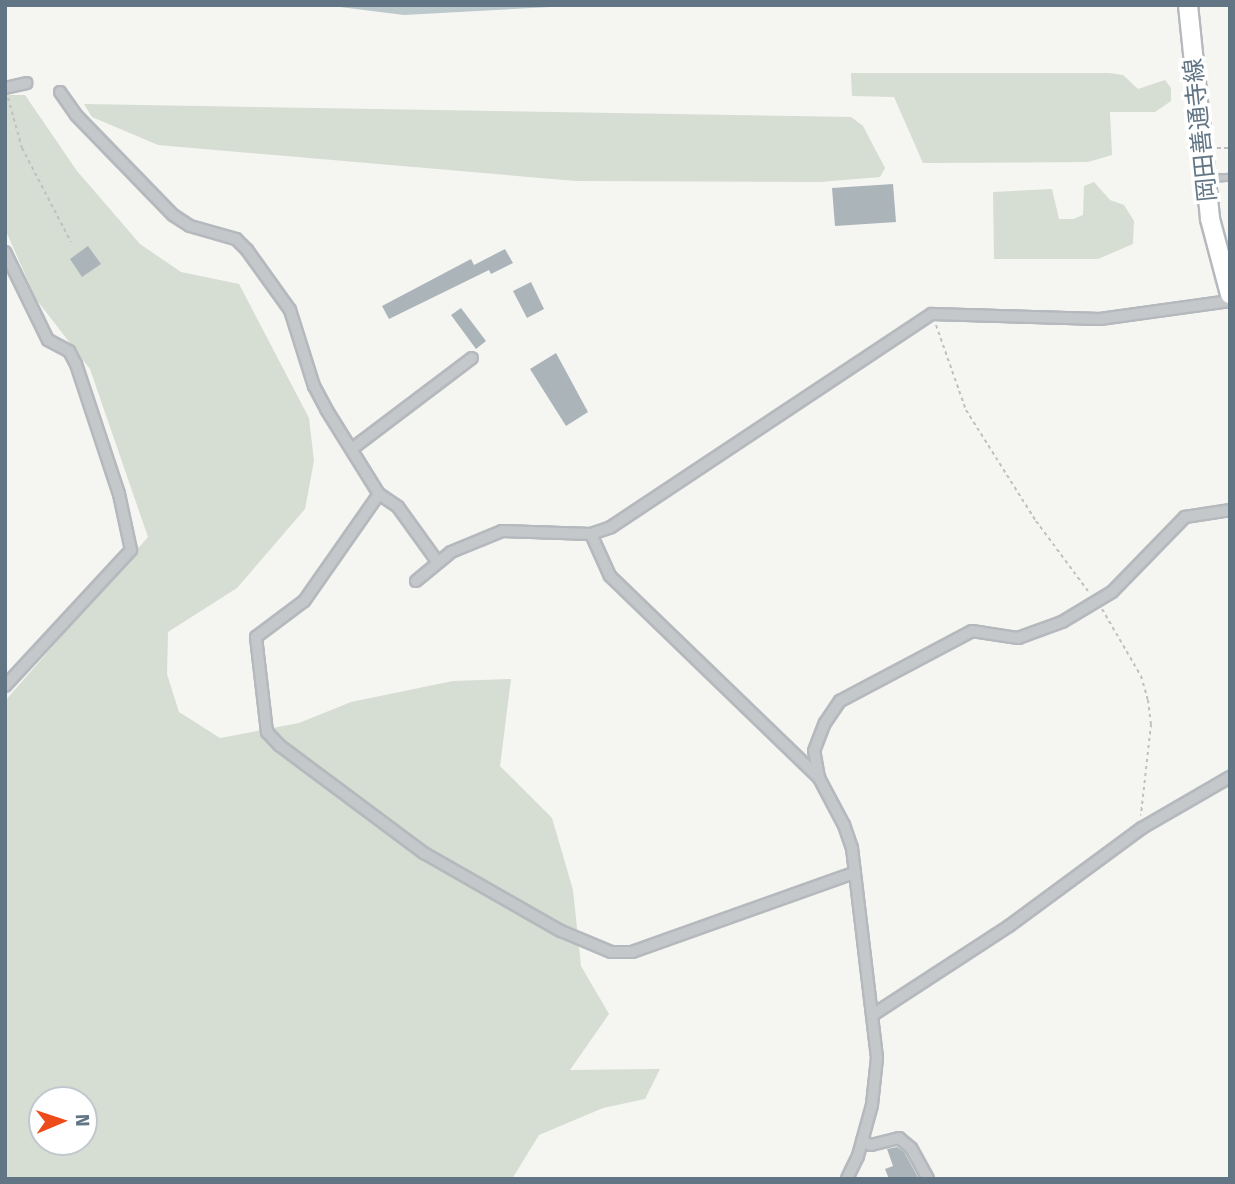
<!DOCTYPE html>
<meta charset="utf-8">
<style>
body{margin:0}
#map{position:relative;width:1235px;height:1184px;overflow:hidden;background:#f5f5f1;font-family:"Fira Sans","Noto Sans JP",sans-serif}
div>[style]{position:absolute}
.green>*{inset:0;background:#d6ddd2}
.water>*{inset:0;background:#bbc8cc}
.building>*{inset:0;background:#abb4b9}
.path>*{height:2px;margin-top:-1px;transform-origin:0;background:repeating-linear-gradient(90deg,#bec0c2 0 3.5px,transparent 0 7px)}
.roads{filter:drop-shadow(2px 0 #b5b9bd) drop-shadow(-2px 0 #b5b9bd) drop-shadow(0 2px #b5b9bd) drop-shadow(0 -2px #b5b9bd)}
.lane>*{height:5px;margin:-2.5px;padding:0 2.5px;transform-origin:2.5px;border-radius:2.5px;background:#c4c8cb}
.street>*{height:10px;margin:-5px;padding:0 5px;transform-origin:5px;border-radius:5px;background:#c4c8cb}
.primary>*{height:18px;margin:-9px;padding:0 9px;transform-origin:9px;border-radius:9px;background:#fff}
span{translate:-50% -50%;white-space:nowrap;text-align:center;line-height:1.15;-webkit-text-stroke:7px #fff;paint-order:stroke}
.street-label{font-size:24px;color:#627584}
.frame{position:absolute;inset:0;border:7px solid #627584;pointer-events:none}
.north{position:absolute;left:28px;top:1086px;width:70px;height:70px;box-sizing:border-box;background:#fff;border:2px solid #c0c8ce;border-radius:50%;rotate:88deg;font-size:19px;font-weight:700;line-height:28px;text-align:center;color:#627584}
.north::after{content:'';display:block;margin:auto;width:24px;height:32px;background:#ed4c1a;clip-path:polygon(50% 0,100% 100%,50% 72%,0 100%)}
</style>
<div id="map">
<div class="green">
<i style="clip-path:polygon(851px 73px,1109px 73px,1123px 75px,1138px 89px,1165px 80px,1171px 88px,1171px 101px,1155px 112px,1110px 112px,1112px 155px,1088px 162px,923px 163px,894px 97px,852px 96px)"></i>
<i style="clip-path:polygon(evenodd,5px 95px,25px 95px,77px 171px,140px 244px,181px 272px,239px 284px,309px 418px,314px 461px,305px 509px,237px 588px,168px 632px,167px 674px,179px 712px,220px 738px,299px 723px,351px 702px,453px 681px,511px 679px,500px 766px,552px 818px,573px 890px,581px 966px,609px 1014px,570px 1070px,660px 1069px,645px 1099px,603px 1108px,539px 1135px,512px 1179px,5px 1179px,5px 701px,148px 537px,90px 369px,36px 299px,5px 229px,5px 95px,42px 1100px,84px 1100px,84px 1142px,42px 1142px,42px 1100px)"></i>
<i style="clip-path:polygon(84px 104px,851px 117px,863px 126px,885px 168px,880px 177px,820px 182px,576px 181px,158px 145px,92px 117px)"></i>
<i style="clip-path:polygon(1094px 182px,1110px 200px,1124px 205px,1134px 221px,1133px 244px,1098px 259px,994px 259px,993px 192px,1052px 189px,1059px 219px,1073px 219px,1083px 215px,1084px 186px)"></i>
</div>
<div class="water">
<i style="clip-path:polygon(324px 5px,587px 5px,404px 15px)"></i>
</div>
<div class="building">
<i style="clip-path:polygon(893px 184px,896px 222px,835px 226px,832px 188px)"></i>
<i style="clip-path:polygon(88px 246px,101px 264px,82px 277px,70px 259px)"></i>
<i style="clip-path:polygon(505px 249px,513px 263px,491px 274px,489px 270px,389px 319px,382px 306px,471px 259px,474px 265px)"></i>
<i style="clip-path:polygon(531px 282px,544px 309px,527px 318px,513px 291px)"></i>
<i style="clip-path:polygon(461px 308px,486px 341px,476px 349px,451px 315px)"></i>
<i style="clip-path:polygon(556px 353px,588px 412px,566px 426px,530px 369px)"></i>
<i style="clip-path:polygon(897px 1147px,904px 1152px,919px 1179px,889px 1179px,885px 1169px,893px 1166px,887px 1149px)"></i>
</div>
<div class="path">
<i style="left:8px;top:98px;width:52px;rotate:74.4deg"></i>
<i style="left:22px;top:148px;width:106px;rotate:62.5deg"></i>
<i style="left:1217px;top:148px;width:13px"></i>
<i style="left:936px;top:325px;width:90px;rotate:70.6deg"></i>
<i style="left:966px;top:410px;width:131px;rotate:57.8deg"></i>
<i style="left:1036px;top:521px;width:87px;rotate:53.4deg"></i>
<i style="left:1102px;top:609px;width:78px;rotate:59.8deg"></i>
<i style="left:1141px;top:676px;width:25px;rotate:74deg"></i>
<i style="left:1148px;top:700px;width:24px;rotate:83deg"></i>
<i style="left:1151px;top:724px;width:92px;rotate:96.3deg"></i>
</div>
<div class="roads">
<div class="lane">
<i style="left:1208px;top:178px;width:22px;rotate:-3deg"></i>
</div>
<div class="street">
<i style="left:5px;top:88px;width:22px;rotate:-13deg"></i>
<i style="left:60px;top:92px;width:28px;rotate:55deg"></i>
<i style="left:76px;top:115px;width:139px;rotate:45.9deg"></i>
<i style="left:173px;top:215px;width:20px;rotate:33deg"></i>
<i style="left:190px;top:226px;width:48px;rotate:15.8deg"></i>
<i style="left:236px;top:239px;width:16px;rotate:45deg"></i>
<i style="left:247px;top:250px;width:74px;rotate:54.4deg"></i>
<i style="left:290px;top:310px;width:80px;rotate:72.5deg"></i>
<i style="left:314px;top:386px;width:26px;rotate:62deg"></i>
<i style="left:326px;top:409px;width:100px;rotate:58.1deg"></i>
<i style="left:379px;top:494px;width:23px;rotate:34deg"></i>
<i style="left:398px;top:507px;width:67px;rotate:54.2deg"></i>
<i style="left:5px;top:252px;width:98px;rotate:64deg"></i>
<i style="left:48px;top:340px;width:24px;rotate:28deg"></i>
<i style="left:69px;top:351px;width:15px;rotate:62deg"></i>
<i style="left:76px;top:364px;width:137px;rotate:71.7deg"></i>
<i style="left:119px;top:494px;width:57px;rotate:77.9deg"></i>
<i style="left:131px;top:550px;width:185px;rotate:132.8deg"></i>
<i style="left:353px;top:448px;width:149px;rotate:-37.1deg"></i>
<i style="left:379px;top:494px;width:131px;rotate:125deg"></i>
<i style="left:304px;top:601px;width:60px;rotate:143.1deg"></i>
<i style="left:256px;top:637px;width:96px;rotate:83.4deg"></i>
<i style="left:267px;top:732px;width:18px;rotate:47deg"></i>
<i style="left:279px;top:745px;width:181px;rotate:36.7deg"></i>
<i style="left:424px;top:853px;width:158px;rotate:29.7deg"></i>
<i style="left:561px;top:931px;width:54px;rotate:22.8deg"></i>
<i style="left:611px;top:952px;width:21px"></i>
<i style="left:632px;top:952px;width:236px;rotate:-19.6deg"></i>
<i style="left:591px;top:534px;width:46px;rotate:65.7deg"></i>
<i style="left:610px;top:576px;width:291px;rotate:44deg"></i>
<i style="left:819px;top:778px;width:53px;rotate:62deg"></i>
<i style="left:844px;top:825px;width:24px;rotate:71deg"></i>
<i style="left:852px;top:848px;width:211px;rotate:83.2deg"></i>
<i style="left:877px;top:1058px;width:47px;rotate:96.1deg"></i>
<i style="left:872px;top:1105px;width:53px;rotate:105.4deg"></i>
<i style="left:858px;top:1156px;width:25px;rotate:116deg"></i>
<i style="left:416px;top:581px;width:45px;rotate:-39.6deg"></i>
<i style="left:451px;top:552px;width:55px;rotate:-22.4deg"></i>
<i style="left:502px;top:531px;width:89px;rotate:1.9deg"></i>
<i style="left:591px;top:534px;width:21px;rotate:-19deg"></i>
<i style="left:611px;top:527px;width:385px;rotate:-33.6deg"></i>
<i style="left:932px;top:314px;width:168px;rotate:1.7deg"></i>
<i style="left:1100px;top:319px;width:131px;rotate:-7.9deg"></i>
<i style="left:819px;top:778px;width:27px;rotate:-100deg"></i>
<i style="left:814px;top:751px;width:30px;rotate:-69deg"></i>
<i style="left:825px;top:723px;width:27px;rotate:-56deg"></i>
<i style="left:840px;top:701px;width:149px;rotate:-27.9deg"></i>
<i style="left:972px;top:631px;width:47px;rotate:8.7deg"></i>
<i style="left:1018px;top:638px;width:47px;rotate:-20deg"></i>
<i style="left:1062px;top:622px;width:58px;rotate:-31deg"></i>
<i style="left:1112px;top:592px;width:105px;rotate:-45.8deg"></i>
<i style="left:1185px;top:517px;width:46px;rotate:-8.8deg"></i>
<i style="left:874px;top:1014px;width:161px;rotate:-33.1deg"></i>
<i style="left:1009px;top:926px;width:165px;rotate:-36.4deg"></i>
<i style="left:1142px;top:828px;width:102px;rotate:-30.1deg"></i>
<i style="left:862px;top:1141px;width:10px;rotate:24deg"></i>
<i style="left:871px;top:1145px;width:29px;rotate:-14deg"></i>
<i style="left:899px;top:1138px;width:16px;rotate:40deg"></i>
<i style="left:911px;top:1148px;width:35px;rotate:61deg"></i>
</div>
<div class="primary">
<i style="left:1188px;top:5px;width:215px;rotate:84.1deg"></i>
<i style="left:1210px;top:219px;width:78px;rotate:75.1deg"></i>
</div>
</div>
<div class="street-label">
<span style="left:1201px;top:130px;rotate:-96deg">岡田善通寺線</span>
</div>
<div class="frame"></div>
<div class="north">N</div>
</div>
